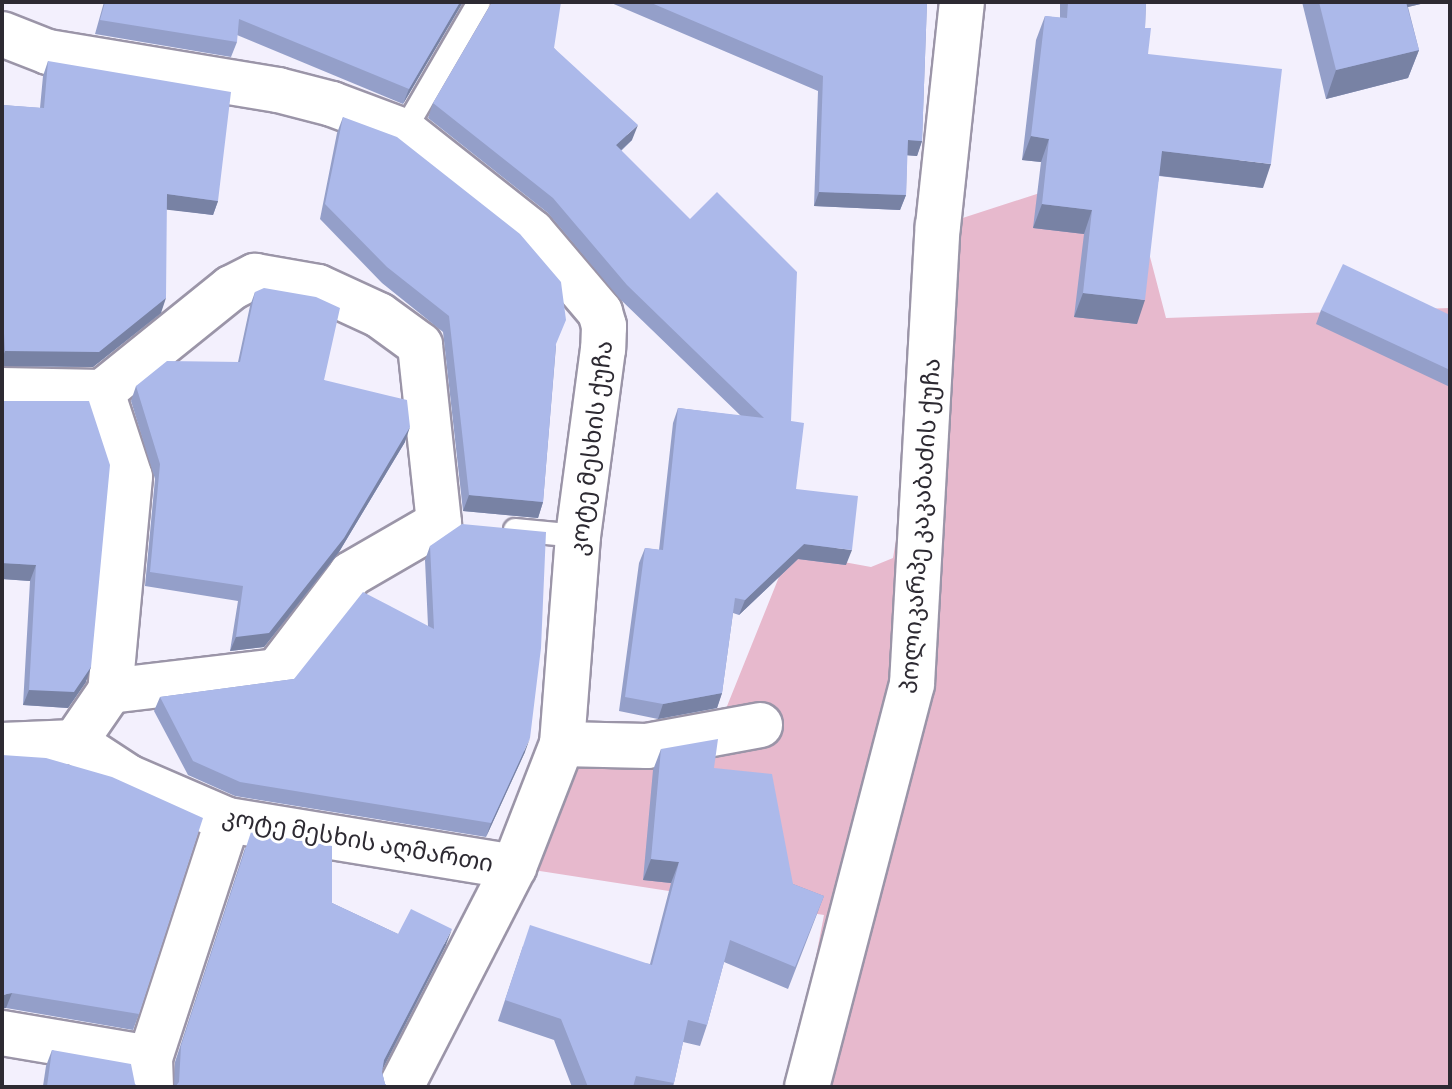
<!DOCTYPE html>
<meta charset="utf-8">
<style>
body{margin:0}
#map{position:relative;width:1452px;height:1089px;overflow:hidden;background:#f3f0fd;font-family:Manrope,"Noto Sans Georgian",sans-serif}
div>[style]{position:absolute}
.green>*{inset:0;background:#e7b9cd}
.roads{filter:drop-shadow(2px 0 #9b95a8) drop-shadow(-2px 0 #9b95a8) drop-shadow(0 2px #9b95a8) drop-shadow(0 -2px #9b95a8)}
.lane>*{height:22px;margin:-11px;padding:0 11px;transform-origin:11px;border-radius:11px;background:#fff}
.street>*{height:44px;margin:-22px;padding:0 22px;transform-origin:22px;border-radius:22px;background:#fff}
.secondary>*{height:44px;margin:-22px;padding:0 22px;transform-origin:22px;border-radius:22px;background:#fff}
.wall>*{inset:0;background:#949fc9}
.shaded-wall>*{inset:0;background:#7882a4}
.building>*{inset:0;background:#acb9ea}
span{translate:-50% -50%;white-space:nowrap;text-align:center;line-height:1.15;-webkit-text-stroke:6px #fff;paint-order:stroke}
.street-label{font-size:24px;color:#2d2a32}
.frame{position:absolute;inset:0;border:4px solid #2d2a32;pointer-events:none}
</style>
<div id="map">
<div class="green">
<i style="clip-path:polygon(1126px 165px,1166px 318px,1450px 308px,1450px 1087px,791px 1087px,824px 915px,514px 867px,562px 744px,715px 736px,789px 552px,871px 567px,893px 558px,904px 493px,938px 226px)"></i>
</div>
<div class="roads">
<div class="lane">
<i style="left:404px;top:131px;width:149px;rotate:-59.8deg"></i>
<i style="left:515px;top:530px;width:63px;rotate:5.4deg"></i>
</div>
<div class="street">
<i style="left:2px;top:34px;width:49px;rotate:21.4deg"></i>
<i style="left:48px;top:52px;width:233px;rotate:9.4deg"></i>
<i style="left:278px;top:90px;width:56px;rotate:14.5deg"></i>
<i style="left:332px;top:104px;width:77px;rotate:20.6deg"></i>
<i style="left:404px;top:131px;width:163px;rotate:38.3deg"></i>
<i style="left:532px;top:232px;width:105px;rotate:49.6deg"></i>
<i style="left:600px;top:312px;width:15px;rotate:74deg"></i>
<i style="left:604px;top:326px;width:23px;rotate:92deg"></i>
<i style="left:603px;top:349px;width:189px;rotate:97.6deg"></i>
<i style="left:578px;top:536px;width:209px;rotate:94.4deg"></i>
<i style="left:562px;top:744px;width:132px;rotate:111.3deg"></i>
<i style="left:514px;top:867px;width:247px;rotate:117.2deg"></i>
<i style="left:2px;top:390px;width:100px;rotate:1.1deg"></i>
<i style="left:102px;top:392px;width:166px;rotate:-38.9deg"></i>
<i style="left:231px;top:288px;width:27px;rotate:-27deg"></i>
<i style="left:255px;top:276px;width:64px;rotate:9.9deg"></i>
<i style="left:318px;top:287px;width:67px;rotate:24.7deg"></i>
<i style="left:379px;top:315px;width:51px;rotate:36.2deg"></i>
<i style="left:420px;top:345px;width:179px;rotate:83.9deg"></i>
<i style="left:439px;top:523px;width:102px;rotate:149.9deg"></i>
<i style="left:351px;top:574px;width:122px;rotate:127.3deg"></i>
<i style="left:277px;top:671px;width:168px;rotate:173.2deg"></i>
<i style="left:110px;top:691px;width:62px;rotate:124.5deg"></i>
<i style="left:102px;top:392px;width:89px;rotate:71.8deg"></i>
<i style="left:130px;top:477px;width:215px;rotate:95.3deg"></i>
<i style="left:75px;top:742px;width:64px;rotate:33.4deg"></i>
<i style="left:128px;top:777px;width:109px;rotate:23.3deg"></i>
<i style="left:228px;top:820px;width:290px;rotate:9.3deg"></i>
<i style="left:562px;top:744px;width:85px;rotate:1.3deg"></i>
<i style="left:647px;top:746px;width:115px;rotate:-10.5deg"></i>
<i style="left:2px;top:745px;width:73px;rotate:-2.4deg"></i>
<i style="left:2px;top:1033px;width:150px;rotate:9.6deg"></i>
<i style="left:151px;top:1087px;width:29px;rotate:-92deg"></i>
<i style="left:150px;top:1058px;width:250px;rotate:-71.9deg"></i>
</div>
<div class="secondary">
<i style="left:807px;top:1087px;width:416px;rotate:-75.4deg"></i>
<i style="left:912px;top:684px;width:459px;rotate:-86.8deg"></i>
<i style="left:938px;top:226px;width:225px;rotate:-83.9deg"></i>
</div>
</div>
<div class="wall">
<i style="clip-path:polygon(104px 2px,463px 2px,403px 104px,237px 35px,237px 42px,231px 57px,95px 34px)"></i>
<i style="clip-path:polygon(609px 2px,927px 2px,922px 141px,917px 156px,907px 155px,906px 195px,900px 210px,814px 206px,818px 91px)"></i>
<i style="clip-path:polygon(1060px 2px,1146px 2px,1145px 28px,1148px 54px,1263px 188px,1159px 176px,1137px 324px,1074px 317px,1084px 234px,1033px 228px,1041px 162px,1022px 160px,1036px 40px,1045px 16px,1060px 18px)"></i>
<i style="clip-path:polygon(1302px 2px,1429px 2px,1408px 7px,1419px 50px,1408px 78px,1326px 99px)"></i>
<i style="clip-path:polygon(554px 48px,632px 140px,621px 151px,791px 421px,796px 489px,846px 565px,798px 559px,739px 615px,733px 613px,722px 693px,717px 708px,658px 719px,619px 711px,639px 563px,645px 548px,659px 550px,673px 423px,678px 408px,741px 416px,621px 300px,548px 213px,428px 118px,433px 103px)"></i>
<i style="clip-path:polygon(48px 61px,218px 201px,213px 215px,166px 209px,161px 313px,93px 367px,2px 366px,2px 105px,40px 108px,43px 76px)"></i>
<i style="clip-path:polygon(343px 117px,556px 346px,543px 502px,538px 518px,463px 511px,443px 332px,382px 283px,320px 219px,337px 133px)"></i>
<i style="clip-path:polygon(255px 292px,324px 380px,405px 442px,339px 552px,264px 647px,230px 651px,238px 601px,145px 586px,155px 479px,131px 401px,136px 386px,238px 362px,250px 306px)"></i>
<i style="clip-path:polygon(1321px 310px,1450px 315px,1450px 387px,1316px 324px)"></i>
<i style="clip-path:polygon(2px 401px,86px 682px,68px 708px,23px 705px,30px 581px,2px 579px)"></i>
<i style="clip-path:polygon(430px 546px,525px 752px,486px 837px,235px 796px,188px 775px,154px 711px,160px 697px,294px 679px,428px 626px,425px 560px)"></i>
<i style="clip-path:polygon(661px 749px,714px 768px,793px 884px,824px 896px,788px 989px,724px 962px,707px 1025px,700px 1046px,683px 1042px,673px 1087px,572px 1087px,554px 1040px,498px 1021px,523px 946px,650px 964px,671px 883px,643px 880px,653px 770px)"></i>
<i style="clip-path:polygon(2px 755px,139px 1014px,133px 1030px,6px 1008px)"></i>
<i style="clip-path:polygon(245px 848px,332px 903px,398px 934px,446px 945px,383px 1068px,382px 1072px,385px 1084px,388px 1087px,174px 1087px,175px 1062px)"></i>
<i style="clip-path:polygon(52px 1050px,135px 1084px,43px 1086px,46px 1066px)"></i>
</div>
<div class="shaded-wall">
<i style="clip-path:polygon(460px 2px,463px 2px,403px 104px,409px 89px)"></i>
<i style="clip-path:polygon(1394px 2px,1429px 2px,1391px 11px)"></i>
<i style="clip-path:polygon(1419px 50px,1408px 78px,1326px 99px,1336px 70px)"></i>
<i style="clip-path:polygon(638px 125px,632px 140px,610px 160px,616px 145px)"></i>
<i style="clip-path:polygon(1031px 136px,1049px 139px,1041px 162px,1022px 160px)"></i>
<i style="clip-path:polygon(908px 140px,922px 141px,917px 156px,902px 155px)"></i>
<i style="clip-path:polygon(1162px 151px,1271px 164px,1263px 188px,1154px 175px)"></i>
<i style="clip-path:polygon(819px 192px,906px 195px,900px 210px,814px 206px)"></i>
<i style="clip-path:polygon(167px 194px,218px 201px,213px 215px,161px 209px)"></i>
<i style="clip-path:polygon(1042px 204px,1092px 210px,1084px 234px,1033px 228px)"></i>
<i style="clip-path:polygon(1083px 293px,1145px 300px,1137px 324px,1074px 317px)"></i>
<i style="clip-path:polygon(166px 298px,161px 313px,93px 367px,2px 366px,2px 359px,5px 351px)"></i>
<i style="clip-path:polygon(410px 427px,405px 442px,339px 552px,264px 647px,230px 651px,236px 637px)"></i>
<i style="clip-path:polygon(469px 495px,543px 502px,538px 518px,463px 511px)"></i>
<i style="clip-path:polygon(804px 544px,852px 550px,846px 565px,798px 559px,739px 615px,745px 600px)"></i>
<i style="clip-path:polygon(2px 563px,36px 565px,30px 581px,2px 579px)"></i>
<i style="clip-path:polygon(91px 667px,86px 682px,68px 708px,23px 705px,29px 690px)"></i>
<i style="clip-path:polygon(722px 693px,717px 708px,658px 719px,663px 704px)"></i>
<i style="clip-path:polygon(530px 738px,525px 752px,486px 837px,491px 823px)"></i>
<i style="clip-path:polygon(651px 859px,679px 862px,671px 883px,643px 880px)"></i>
<i style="clip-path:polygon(452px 929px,446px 945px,379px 1076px,384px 1060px)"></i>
<i style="clip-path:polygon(12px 993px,6px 1008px,2px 1009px,2px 995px)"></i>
</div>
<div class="building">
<i style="clip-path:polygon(105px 2px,460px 2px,409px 89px,239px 19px,237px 42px,100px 20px)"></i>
<i style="clip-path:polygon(492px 2px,561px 2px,554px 48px,638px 125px,616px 145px,690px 219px,717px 192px,797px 272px,791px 421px,804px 423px,796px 489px,858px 496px,852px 550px,804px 544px,745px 600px,735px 598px,722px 693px,663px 704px,625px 697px,645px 548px,663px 550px,678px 408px,764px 418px,627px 285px,553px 198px,433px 103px)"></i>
<i style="clip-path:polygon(649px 2px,927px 2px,922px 141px,908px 140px,906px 195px,819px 192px,823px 76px)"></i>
<i style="clip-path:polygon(1068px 2px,1146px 2px,1145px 28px,1151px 28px,1148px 54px,1282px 69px,1271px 164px,1162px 151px,1145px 300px,1083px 293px,1092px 210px,1042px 204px,1049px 139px,1031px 136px,1045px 16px,1067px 18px)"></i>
<i style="clip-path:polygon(1319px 2px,1406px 2px,1419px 50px,1336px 70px)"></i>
<i style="clip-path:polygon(48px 61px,231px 92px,218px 201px,167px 194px,166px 298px,99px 352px,5px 351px,3px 316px,2px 316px,2px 105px,44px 108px)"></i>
<i style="clip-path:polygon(343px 117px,397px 137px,520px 234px,561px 282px,566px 320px,556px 344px,543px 502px,469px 495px,449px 316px,387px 267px,325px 204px)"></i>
<i style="clip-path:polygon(1343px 264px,1450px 315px,1450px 370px,1321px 310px)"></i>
<i style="clip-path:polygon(264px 288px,316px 297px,340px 308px,324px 380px,407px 400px,410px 427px,344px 538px,269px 633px,236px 637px,243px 586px,150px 572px,160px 464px,136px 386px,167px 361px,240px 362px,255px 292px)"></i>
<i style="clip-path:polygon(2px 401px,89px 401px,110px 465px,91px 667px,74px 692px,29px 690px,36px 565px,2px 563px)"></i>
<i style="clip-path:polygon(462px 524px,546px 532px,541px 648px,530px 738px,491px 823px,240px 782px,193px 761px,160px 697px,294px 679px,363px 592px,434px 629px,430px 546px)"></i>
<i style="clip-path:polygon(718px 739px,714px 768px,772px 774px,793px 884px,824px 896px,795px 967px,730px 940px,707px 1025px,688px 1020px,674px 1083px,636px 1076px,633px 1087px,588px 1087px,561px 1019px,505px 1000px,530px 925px,652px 965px,679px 862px,651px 859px,661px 749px)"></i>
<i style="clip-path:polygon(2px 755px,46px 758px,112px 777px,203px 818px,139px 1014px,12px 993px,2px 995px)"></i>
<i style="clip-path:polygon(251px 832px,332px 846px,332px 903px,398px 934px,411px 909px,452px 929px,384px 1060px,382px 1072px,385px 1084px,388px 1087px,175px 1087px,179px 1082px,181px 1046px)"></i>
<i style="clip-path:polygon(52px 1050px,131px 1064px,135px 1084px,138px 1087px,2px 1087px,2px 1085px,47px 1086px)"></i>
</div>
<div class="street-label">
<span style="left:590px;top:448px;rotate:-83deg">კოტე მესხის ქუჩა</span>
<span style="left:919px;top:526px;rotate:-86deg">პოლიკარპე კაკაბაძის ქუჩა</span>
<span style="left:358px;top:839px;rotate:10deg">კოტე მესხის აღმართი</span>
</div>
<div class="frame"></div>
</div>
